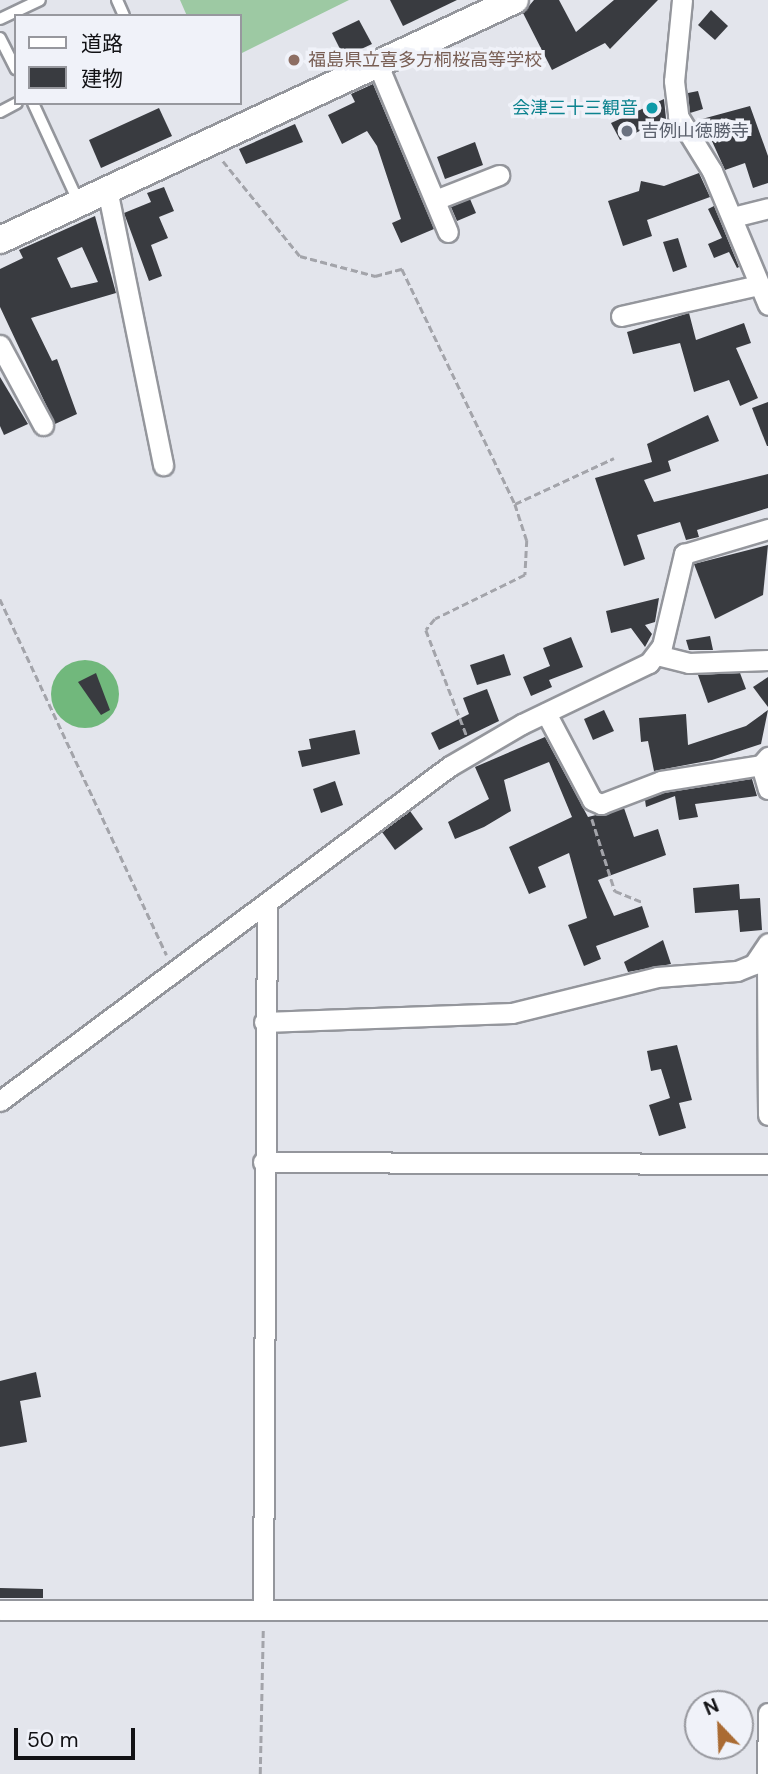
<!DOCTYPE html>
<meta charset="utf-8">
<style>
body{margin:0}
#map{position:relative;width:768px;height:1774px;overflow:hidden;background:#e3e5ec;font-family:"DM Sans","Noto Sans JP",sans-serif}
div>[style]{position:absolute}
.green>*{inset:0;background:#9dc9a3}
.forest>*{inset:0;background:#71b87c}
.round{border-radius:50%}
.building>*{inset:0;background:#393b40}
.path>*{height:2.5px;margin-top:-1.25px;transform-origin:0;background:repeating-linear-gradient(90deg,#a3a4aa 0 7px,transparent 0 10.5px)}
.roads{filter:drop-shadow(2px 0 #94969c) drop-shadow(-2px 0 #94969c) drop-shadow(0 2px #94969c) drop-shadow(0 -2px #94969c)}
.lane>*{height:10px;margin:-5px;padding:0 5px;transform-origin:5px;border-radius:5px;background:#fff}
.street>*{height:19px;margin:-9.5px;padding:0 9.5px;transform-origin:9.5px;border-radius:9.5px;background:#fff}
.secondary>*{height:26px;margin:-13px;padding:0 13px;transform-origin:13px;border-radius:13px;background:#fff}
.dots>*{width:19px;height:19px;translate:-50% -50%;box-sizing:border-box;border:4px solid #f0f2f9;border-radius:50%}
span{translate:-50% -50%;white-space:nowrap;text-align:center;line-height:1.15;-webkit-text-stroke:7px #f0f2f9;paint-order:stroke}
.education-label{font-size:18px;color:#785e54}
.left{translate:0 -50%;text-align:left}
.culture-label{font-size:18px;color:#0d838f}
.right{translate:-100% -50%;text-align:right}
.worship-label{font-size:18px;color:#5b616d}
.legend{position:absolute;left:14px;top:14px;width:228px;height:91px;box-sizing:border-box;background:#f0f2f9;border:2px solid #97989e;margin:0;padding:9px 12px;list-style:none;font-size:21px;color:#121215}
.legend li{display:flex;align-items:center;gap:14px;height:35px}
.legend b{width:35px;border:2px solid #97989e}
.north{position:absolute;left:684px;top:1690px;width:70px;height:70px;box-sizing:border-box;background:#f0f2f9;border:2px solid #97989e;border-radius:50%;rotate:337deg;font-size:19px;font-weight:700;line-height:28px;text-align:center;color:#121215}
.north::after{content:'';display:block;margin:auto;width:24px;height:32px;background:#aa6b33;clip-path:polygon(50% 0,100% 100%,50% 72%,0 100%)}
.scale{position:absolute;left:14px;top:1728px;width:121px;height:32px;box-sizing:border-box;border:4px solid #121215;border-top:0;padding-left:9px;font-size:21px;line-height:24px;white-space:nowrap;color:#121215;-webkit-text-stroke:5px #f0f2f9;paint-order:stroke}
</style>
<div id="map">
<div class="green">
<i style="clip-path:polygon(180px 0,349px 0,240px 54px,240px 16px,187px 16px)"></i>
</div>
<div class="forest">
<i class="round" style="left:51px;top:660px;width:68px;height:68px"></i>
</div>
<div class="building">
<i style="clip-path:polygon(390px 0,457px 0,403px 26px)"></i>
<i style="clip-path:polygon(534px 0,559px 0,576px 32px,614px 0,658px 0,610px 49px,605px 43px,552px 70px,523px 13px)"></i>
<i style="clip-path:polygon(711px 10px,728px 26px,715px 40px,698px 25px)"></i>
<i style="clip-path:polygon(359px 20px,372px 44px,344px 57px,332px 33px)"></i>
<i style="clip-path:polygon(373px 84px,434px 229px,401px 243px,392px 223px,401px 219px,377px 146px,367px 131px,342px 144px,328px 115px,355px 102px,351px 94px)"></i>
<i style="clip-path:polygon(698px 91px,703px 109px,690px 113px,688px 93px)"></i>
<i style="clip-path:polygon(664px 99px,666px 119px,620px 140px,611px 123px)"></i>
<i style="clip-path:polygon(750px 106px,768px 156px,768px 183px,753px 188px,745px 163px,725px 170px,702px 119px)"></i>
<i style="clip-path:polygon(159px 108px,172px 136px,101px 168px,89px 140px)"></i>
<i style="clip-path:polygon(295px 124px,303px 142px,246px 164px,239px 149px)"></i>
<i style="clip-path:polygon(475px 142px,483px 165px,445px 179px,437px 157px)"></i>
<i style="clip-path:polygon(699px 173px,710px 197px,647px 220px,652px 236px,623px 246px,608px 201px,639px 191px,641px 181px,664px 186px)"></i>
<i style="clip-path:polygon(164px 187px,174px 211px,159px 217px,168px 238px,151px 245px,162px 276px,149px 281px,124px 213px,151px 202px,147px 193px)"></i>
<i style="clip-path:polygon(470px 199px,476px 213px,457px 221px,451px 207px)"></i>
<i style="clip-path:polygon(714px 206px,739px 267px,737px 268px,729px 252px,714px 258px,708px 244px,722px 238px,708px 209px)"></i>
<i style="clip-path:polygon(evenodd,95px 216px,116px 293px,31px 318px,52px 361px,57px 359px,77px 414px,55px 424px,0 307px,0 269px,23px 258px,19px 250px,95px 216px,82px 247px,98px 282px,71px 288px,57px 258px,82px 247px)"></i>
<i style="clip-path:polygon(678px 238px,687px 267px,673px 272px,663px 242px)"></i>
<i style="clip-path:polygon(689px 313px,696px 340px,744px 323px,751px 343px,736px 348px,758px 398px,740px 406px,729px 380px,694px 392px,680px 343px,633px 354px,627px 332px)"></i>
<i style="clip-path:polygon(0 377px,28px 424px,4px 435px,0 426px)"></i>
<i style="clip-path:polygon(768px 402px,768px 446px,767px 446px,752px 408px)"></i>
<i style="clip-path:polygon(708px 415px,719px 441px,668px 461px,671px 471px,644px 480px,654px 502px,768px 474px,768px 508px,697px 530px,699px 537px,686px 540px,680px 522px,637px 535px,645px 559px,624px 566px,595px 478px,652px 462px,647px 444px)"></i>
<i style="clip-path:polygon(768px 545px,763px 595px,715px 619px,694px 564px)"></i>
<i style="clip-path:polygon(659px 598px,655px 622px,645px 625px,652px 634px,645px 647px,631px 628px,611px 633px,606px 611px)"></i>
<i style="clip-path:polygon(710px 636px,713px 650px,689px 650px,686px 640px)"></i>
<i style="clip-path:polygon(571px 637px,583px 667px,549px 680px,552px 687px,531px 696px,523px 677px,550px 666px,543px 648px)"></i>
<i style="clip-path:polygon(504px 654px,511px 675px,477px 685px,470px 665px)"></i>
<i style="clip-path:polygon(96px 673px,110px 710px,101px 715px,78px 682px)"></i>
<i style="clip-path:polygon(740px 673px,746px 689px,708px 703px,698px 675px)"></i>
<i style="clip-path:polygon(768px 677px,768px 707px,753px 687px)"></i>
<i style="clip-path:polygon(487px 689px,499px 721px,439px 750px,431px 733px,469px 714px,463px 698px)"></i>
<i style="clip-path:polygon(604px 710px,614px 731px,593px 740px,584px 719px)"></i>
<i style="clip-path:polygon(768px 710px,761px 744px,712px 760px,654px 771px,648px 741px,641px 742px,639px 718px,686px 714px,688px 745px,746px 726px)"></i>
<i style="clip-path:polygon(355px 730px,360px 754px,302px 767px,298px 751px,311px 749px,309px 739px)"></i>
<i style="clip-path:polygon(545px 737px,588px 817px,624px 808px,634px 837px,658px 829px,666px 855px,598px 880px,614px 916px,642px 906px,649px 927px,596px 946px,601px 959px,584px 966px,568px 925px,587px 918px,569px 853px,538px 867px,546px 887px,529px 894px,509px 847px,572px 817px,549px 762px,504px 780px,511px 811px,484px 827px,455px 839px,448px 822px,489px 799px,475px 767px)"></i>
<i style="clip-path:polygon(752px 779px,757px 796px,695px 804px,698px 817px,679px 820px,675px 796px,646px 807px,645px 800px,664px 793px)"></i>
<i style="clip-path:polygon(335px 781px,343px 805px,321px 813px,313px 789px)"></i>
<i style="clip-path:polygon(410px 811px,423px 829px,395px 850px,382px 832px)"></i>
<i style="clip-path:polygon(739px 884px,740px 899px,760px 898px,762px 930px,740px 932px,738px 910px,695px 913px,693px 888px)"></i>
<i style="clip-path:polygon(663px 940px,671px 964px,628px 972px,624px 962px)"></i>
<i style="clip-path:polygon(677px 1045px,692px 1100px,679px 1103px,686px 1128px,659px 1136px,649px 1105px,670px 1098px,661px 1069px,651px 1071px,647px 1051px)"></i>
<i style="clip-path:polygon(36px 1372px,41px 1397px,20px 1401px,27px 1442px,0 1447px,0 1381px)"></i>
<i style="clip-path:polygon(0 1588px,43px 1589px,43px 1598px,0 1598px)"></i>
</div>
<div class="path">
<i style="left:223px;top:161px;width:122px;rotate:51deg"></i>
<i style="left:300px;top:256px;width:78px;rotate:14.9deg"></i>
<i style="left:375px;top:276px;width:28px;rotate:-15deg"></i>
<i style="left:402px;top:269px;width:261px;rotate:64.3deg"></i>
<i style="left:515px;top:504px;width:38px;rotate:72deg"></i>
<i style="left:527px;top:540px;width:35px;rotate:93deg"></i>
<i style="left:525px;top:575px;width:100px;rotate:153.9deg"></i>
<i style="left:435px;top:619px;width:14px;rotate:129deg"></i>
<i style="left:426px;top:630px;width:114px;rotate:68.9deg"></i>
<i style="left:515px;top:504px;width:109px;rotate:-24.9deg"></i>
<i style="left:0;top:599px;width:393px;rotate:64.9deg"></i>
<i style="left:592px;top:819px;width:76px;rotate:72.3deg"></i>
<i style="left:615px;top:891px;width:31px;rotate:22deg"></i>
<i style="left:260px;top:1774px;width:146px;rotate:-88.8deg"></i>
</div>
<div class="roads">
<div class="lane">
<i style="left:117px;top:0;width:17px;rotate:66deg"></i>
<i style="left:0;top:19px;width:44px;rotate:-25.4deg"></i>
<i style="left:0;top:38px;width:35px;rotate:63deg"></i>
<i style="left:33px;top:103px;width:108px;rotate:65.3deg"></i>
<i style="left:0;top:112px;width:19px;rotate:-28deg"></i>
</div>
<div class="street">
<i style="left:682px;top:0;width:81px;rotate:95.6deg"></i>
<i style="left:674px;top:81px;width:35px;rotate:83deg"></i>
<i style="left:678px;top:116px;width:65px;rotate:58.3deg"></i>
<i style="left:712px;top:171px;width:145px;rotate:67.3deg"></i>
<i style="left:378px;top:65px;width:181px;rotate:67.3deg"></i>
<i style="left:107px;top:189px;width:282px;rotate:78.5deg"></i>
<i style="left:435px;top:200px;width:69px;rotate:-21.3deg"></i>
<i style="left:733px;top:217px;width:36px;rotate:-14deg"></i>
<i style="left:621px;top:316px;width:141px;rotate:-12.7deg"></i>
<i style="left:0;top:345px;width:91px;rotate:61.7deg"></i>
<i style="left:657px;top:655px;width:33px;rotate:14deg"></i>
<i style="left:689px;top:663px;width:79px;rotate:-2.2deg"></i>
<i style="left:546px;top:713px;width:98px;rotate:62.1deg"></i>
<i style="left:592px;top:800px;width:10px;rotate:24deg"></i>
<i style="left:601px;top:804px;width:64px;rotate:-21deg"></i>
<i style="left:661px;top:781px;width:101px;rotate:-9.1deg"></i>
<i style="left:761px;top:765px;width:11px;rotate:-49deg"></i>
<i style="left:761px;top:765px;width:25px;rotate:74deg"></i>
<i style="left:762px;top:956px;width:13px;rotate:67deg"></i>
<i style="left:767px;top:968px;width:147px;rotate:89.6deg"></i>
<i style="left:264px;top:1022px;width:248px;rotate:-2.1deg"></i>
<i style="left:512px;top:1013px;width:149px;rotate:-13.9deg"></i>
<i style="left:657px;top:977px;width:80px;rotate:-4.3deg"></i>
<i style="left:737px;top:971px;width:18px;rotate:-22deg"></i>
<i style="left:754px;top:964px;width:25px;rotate:-56deg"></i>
<i style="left:0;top:1101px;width:561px;rotate:-36.67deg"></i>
<i style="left:450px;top:766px;width:83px;rotate:-30.3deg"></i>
<i style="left:522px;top:724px;width:141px;rotate:-25.7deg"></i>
<i style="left:649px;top:663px;width:21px;rotate:-53deg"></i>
<i style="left:662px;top:646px;width:95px;rotate:-76.6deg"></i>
<i style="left:684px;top:554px;width:88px;rotate:-16.6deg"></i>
<i style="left:263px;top:1162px;width:505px;rotate:0.23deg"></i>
<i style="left:0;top:1610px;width:768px"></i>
<i style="left:263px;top:1610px;width:706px;rotate:-89.68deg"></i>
<i style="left:767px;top:1774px;width:61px;rotate:-89.1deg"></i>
</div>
<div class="secondary">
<i style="left:0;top:240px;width:568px;rotate:-24.99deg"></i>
</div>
</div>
<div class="dots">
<i style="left:294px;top:60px;background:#8d6e63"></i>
<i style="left:652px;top:108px;background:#0f9aa8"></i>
<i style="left:627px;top:131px;background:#6b7280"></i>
</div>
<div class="education-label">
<span class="left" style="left:308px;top:60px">福島県立喜多方桐桜高等学校</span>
</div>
<div class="culture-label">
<span class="right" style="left:638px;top:108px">会津三十三観音</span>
</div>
<div class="worship-label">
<span class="left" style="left:641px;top:131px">吉例山徳勝寺</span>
</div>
<ul class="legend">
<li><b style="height:9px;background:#fff"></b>道路</li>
<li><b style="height:19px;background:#393b40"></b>建物</li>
</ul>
<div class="north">N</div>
<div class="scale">50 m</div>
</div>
